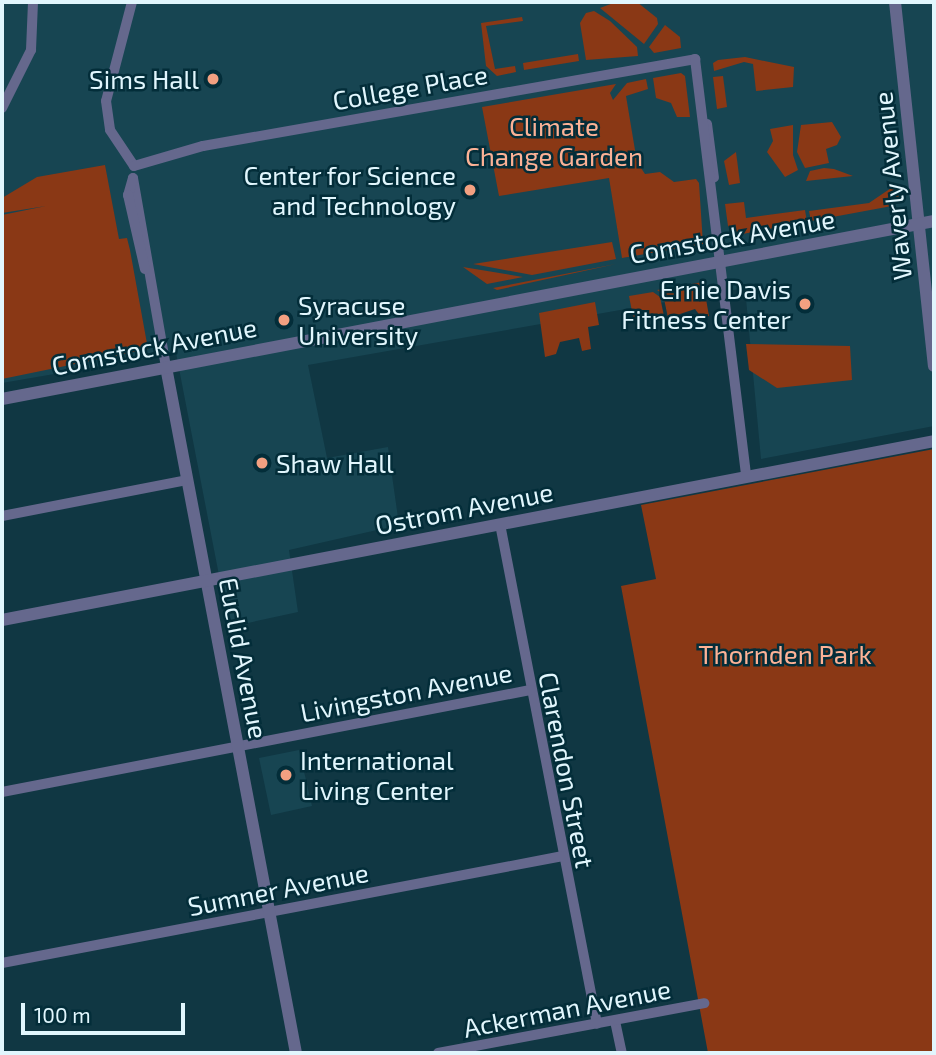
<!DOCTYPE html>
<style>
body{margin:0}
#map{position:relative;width:936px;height:1055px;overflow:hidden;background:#103743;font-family:"Exo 2",sans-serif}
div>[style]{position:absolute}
.built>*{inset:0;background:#174552}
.green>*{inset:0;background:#8a3815}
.minor>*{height:10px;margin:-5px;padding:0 5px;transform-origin:5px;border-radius:5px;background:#65688d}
.tertiary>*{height:12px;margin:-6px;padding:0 6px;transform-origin:6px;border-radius:6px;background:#65688d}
.dots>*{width:19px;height:19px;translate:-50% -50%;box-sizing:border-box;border:4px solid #032d39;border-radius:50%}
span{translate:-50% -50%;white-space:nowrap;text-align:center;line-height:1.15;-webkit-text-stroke:5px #032d39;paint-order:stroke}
.poi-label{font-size:26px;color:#e1f6fd}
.right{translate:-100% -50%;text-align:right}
.left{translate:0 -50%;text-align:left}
.street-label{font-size:26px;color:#e1f6fd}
.park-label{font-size:26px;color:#fcb296}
.frame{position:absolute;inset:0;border:4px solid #e1f6fd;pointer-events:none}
.scale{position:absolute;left:21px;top:1003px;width:164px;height:32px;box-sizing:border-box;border:4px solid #e1f6fd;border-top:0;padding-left:9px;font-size:21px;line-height:24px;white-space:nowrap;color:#e1f6fd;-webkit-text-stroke:5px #032d39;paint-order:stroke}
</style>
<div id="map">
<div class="built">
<i style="clip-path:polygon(2px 2px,934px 2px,934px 426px,761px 459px,745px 288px,308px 365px,327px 458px,388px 447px,399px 525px,289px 550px,298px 612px,229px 627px,176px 353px,2px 383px)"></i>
<i style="clip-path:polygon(299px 750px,312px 806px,271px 815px,259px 758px)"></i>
</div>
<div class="green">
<i style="clip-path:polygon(616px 2px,637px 2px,657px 18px,658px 24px,644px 44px,600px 8px)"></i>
<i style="clip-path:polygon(586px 13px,594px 11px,610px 21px,637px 47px,638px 56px,586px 60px,580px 23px)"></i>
<i style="clip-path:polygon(522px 17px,523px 21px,486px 26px,495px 69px,515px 66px,516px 72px,497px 76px,486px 66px,481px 23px)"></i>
<i style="clip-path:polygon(665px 25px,680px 37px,681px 48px,654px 53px,649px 47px)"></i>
<i style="clip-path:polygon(578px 54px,579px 61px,524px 70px,523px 63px)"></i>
<i style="clip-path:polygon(745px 57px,794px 67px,793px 87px,756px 91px,753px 64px,744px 62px,714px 71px,713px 63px,718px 60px)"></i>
<i style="clip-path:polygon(681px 73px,685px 76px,690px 117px,677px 117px,671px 103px,656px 98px,653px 78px)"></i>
<i style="clip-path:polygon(723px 76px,727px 107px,717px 109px,713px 77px)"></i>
<i style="clip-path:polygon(646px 79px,648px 89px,626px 96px,637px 162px,645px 174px,660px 172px,674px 182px,696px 179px,699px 183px,703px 244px,622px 258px,609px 178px,499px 196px,482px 107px,616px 84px,610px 93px,613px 100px,627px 83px)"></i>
<i style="clip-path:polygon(832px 122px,841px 137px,837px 145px,826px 149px,829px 163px,805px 168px,797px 152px,801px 125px)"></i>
<i style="clip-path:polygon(793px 125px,793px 155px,798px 170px,785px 177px,767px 152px,773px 141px,770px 129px)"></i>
<i style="clip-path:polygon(736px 152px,740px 183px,729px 185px,724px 161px)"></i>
<i style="clip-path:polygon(105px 165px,119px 239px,127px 238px,130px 250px,148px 349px,2px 379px,2px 215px,46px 206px,2px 213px,2px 198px,37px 177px)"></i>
<i style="clip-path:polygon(824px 168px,834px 169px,853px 176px,806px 181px,810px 171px)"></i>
<i style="clip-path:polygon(897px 184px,899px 200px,892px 206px,811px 221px,809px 211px,869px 203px)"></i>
<i style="clip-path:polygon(744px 202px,746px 218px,805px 210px,807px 222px,737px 235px,728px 226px,725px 204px)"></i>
<i style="clip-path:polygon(612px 242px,616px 259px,532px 275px,473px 264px)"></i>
<i style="clip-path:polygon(616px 264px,497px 290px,493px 288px)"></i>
<i style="clip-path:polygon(463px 267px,523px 277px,487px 284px)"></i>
<i style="clip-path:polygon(703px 282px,709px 316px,701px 317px,695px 309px,668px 318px,663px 294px,657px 290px)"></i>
<i style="clip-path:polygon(653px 292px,660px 297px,664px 316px,634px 322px,629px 296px)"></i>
<i style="clip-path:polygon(595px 302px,599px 325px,588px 327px,591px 349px,582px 351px,579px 338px,560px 342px,556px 354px,545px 357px,539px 313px)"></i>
<i style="clip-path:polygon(746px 344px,850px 346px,852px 380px,777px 388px,749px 370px)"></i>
<i style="clip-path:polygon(934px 449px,934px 1053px,708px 1053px,621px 586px,656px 579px,641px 505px)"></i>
</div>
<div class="minor">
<i style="left:132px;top:2px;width:102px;rotate:104.7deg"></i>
<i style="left:106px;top:101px;width:29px;rotate:82deg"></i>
<i style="left:110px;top:130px;width:43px;rotate:56.3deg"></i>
<i style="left:2px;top:108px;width:65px;rotate:-63.4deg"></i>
<i style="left:31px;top:50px;width:48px;rotate:-87.6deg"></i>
<i style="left:707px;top:124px;width:54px;rotate:82.6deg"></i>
<i style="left:134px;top:166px;width:72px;rotate:-16.2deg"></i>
<i style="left:203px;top:146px;width:500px;rotate:-10deg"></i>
<i style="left:695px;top:59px;width:421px;rotate:83deg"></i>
<i style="left:133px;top:178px;width:192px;rotate:80.1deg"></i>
<i style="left:133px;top:178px;width:18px;rotate:106deg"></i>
<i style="left:128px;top:195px;width:76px;rotate:77.1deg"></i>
<i style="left:2px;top:516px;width:188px;rotate:-11deg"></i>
<i style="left:500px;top:524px;width:509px;rotate:79.02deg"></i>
<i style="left:2px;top:792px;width:538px;rotate:-10.93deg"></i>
<i style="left:2px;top:963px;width:571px;rotate:-10.8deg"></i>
<i style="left:615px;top:1021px;width:33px;rotate:78deg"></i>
<i style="left:438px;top:1053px;width:271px;rotate:-10.6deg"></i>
</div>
<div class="tertiary">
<i style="left:895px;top:2px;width:366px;rotate:83.9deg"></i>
<i style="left:166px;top:367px;width:698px;rotate:79.27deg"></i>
<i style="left:2px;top:399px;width:949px;rotate:-10.81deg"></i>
<i style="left:2px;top:620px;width:949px;rotate:-10.87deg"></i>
</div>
<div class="dots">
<i style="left:213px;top:79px;background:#f2a081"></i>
<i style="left:470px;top:190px;background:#f2a081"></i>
<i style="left:805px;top:304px;background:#f2a081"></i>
<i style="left:284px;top:320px;background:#f2a081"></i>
<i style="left:262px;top:463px;background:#f2a081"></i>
<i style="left:286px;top:775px;background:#f2a081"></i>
</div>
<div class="poi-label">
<span class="right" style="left:199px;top:79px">Sims Hall</span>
<span class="right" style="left:456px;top:190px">Center for Science<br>and Technology</span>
<span class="right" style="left:791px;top:304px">Ernie Davis<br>Fitness Center</span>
<span class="left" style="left:298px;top:320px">Syracuse<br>University</span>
<span class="left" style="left:276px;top:463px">Shaw Hall</span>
<span class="left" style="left:300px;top:775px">International<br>Living Center</span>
</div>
<div class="street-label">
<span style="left:410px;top:87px;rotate:-10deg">College Place</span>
<span style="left:892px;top:186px;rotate:-96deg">Waverly Avenue</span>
<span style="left:732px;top:236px;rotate:-10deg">Comstock Avenue</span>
<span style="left:154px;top:346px;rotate:-11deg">Comstock Avenue</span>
<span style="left:464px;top:508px;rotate:-11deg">Ostrom Avenue</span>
<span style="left:244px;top:658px;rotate:79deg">Euclid Avenue</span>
<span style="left:406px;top:692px;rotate:-11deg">Livingston Avenue</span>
<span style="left:567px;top:770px;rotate:79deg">Clarendon Street</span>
<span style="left:278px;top:889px;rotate:-11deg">Sumner Avenue</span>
<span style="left:567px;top:1008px;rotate:-11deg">Ackerman Avenue</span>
</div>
<div class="park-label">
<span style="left:554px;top:141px">Climate<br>Change Garden</span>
<span style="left:785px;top:654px">Thornden Park</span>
</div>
<div class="frame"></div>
<div class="scale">100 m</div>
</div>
